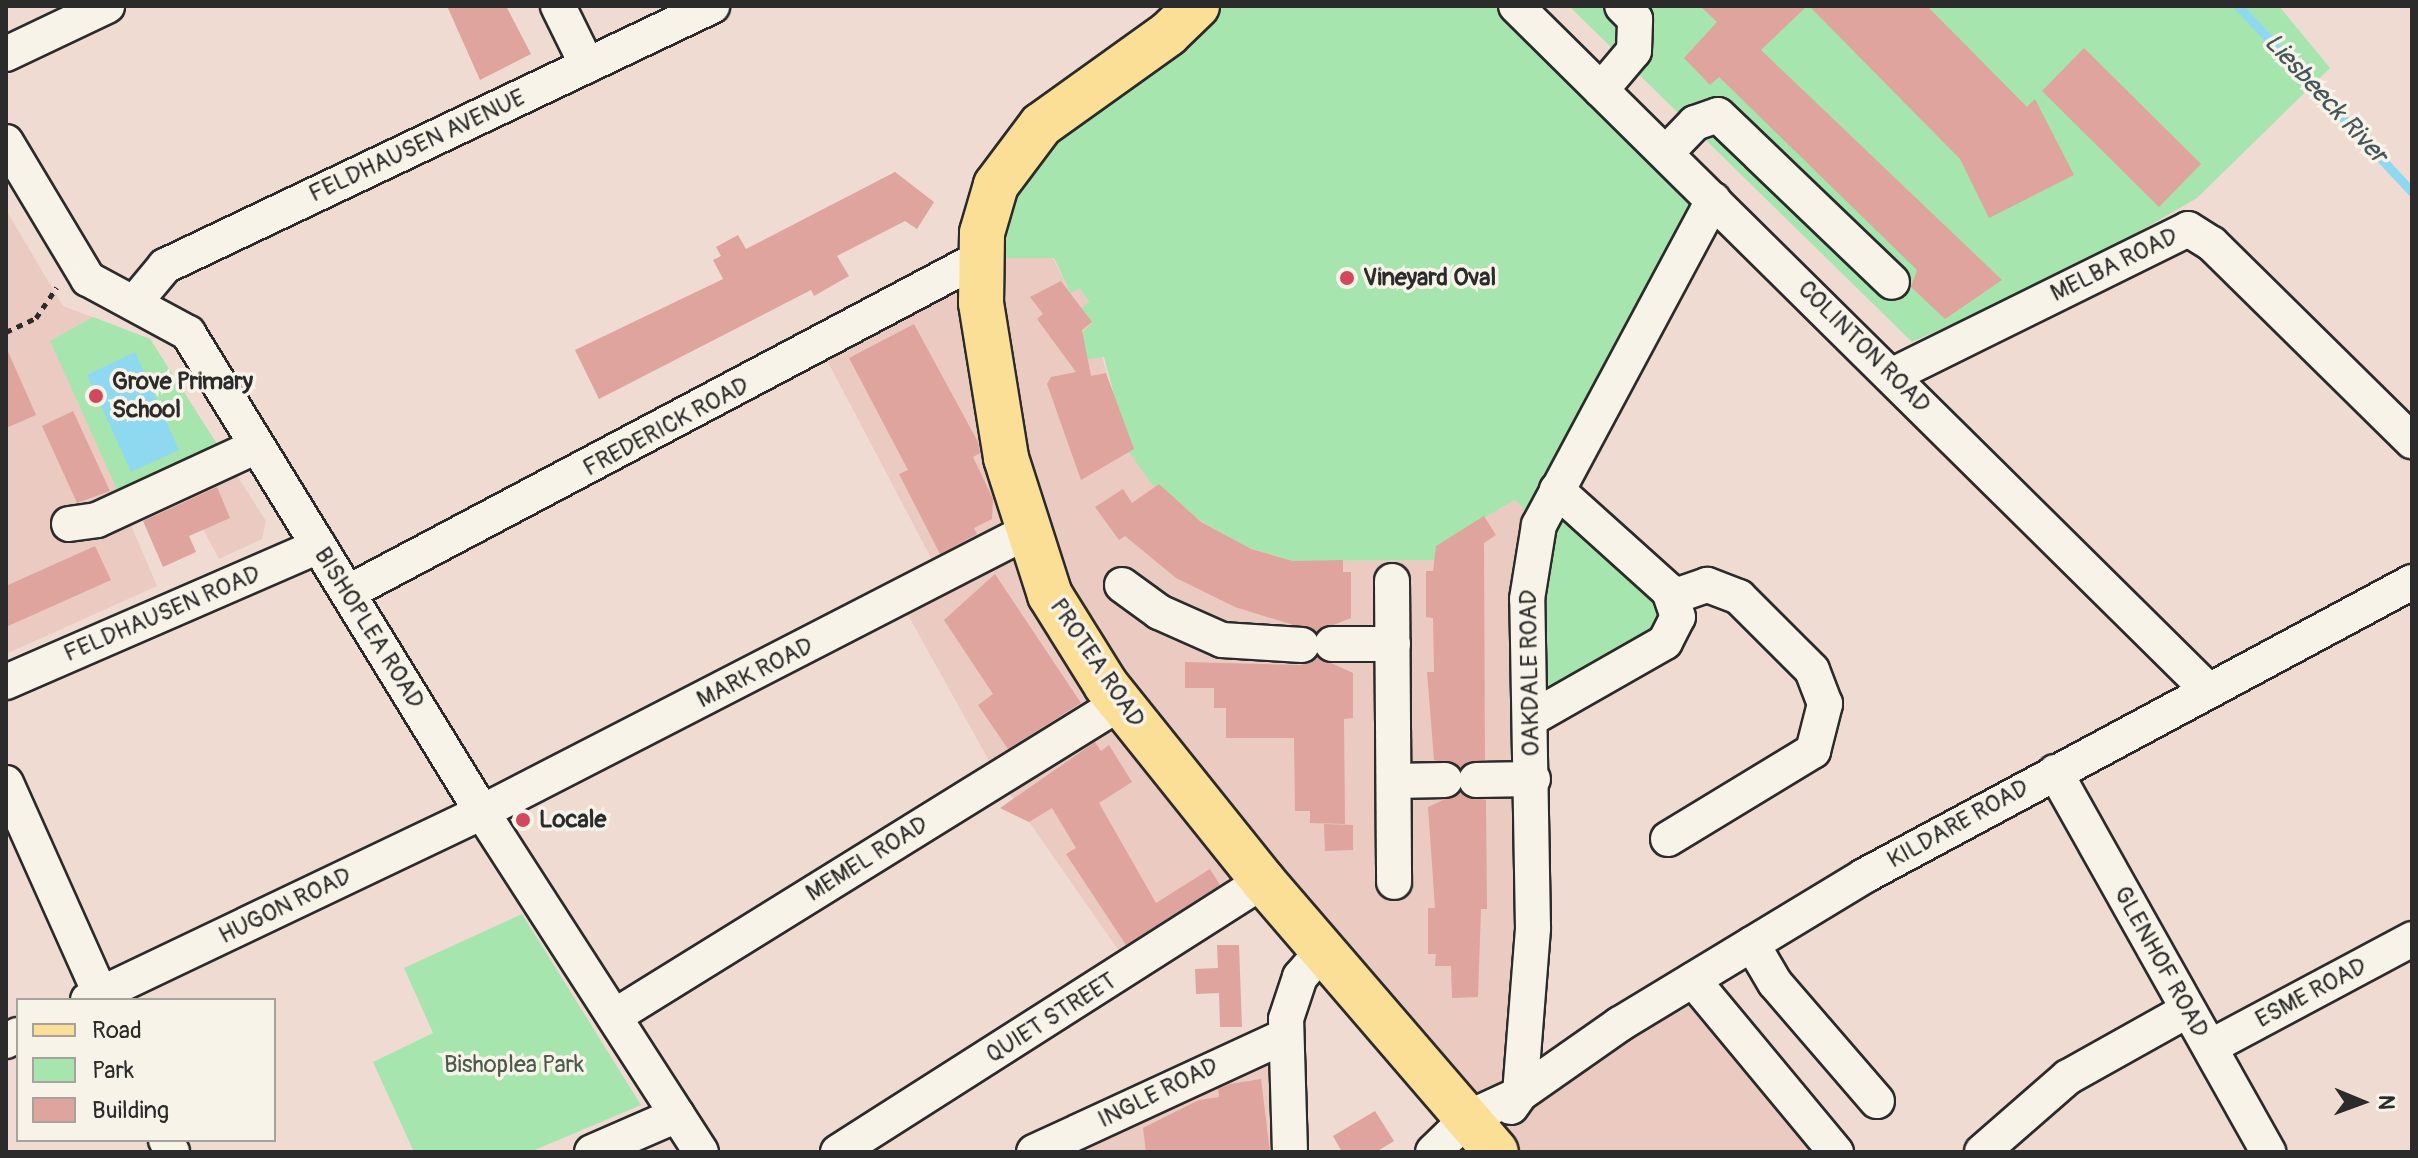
<!DOCTYPE html>
<style>
body{margin:0}
#map{position:relative;width:2418px;height:1158px;overflow:hidden;background:#f0dbd2;font-family:Pangolin,sans-serif}
div>[style]{position:absolute}
.built>*{inset:0;background:#ebcac2}
.green>*{inset:0;background:#a6e5ad}
.water>*{inset:0;background:#8fd9f0}
.stream>*{height:9px;margin:-4.5px;padding:0 4.5px;transform-origin:4.5px;border-radius:4.5px;background:#8fd9f0}
.building>*{inset:0;background:#dea49d}
.path>*{height:5px;margin-top:-2.5px;transform-origin:0;background:repeating-linear-gradient(90deg,#2b2b2b 0 6px,transparent 0 12px)}
.roads{filter:drop-shadow(2px 0 #2b2b2b) drop-shadow(-2px 0 #2b2b2b) drop-shadow(0 2px #2b2b2b) drop-shadow(0 -2px #2b2b2b)}
.minor>*{height:34px;margin:-17px;padding:0 17px;transform-origin:17px;border-radius:17px;background:#f7f3e8}
.major>*{height:44px;margin:-22px;padding:0 22px;transform-origin:22px;border-radius:22px;background:#fbdf96}
.dots>*{width:22px;height:22px;translate:-50% -50%;box-sizing:border-box;border:4px solid #f7f3e8;border-radius:50%}
span{translate:-50% -50%;white-space:nowrap;text-align:center;line-height:1.15;-webkit-text-stroke:7px #f7f3e8;paint-order:stroke}
.street-label{font-size:24px;color:#2b2b2b}
.poi-label{font-size:24px;color:#2b2b2b;font-weight:700}
.left{translate:0 -50%;text-align:left}
.park-label{font-size:24px;color:#4a5a4c}
.water-label{font-size:26px;color:#44565c;font-style:italic}
.frame{position:absolute;inset:0;border:8px solid #2b2b2b;pointer-events:none}
.legend{position:absolute;left:16px;top:998px;width:260px;height:144px;box-sizing:border-box;background:#f7f3e8;border:2px solid #a5a39c;margin:0;padding:10px 14px;list-style:none;font-size:24px;color:#2b2b2b}
.legend li{display:flex;align-items:center;gap:16px;height:40px}
.legend b{width:40px;border:2px solid #a5a39c}
.north{position:absolute;left:2322px;top:1062px;width:80px;height:80px;-webkit-text-stroke:6px #f7f3e8;paint-order:stroke;rotate:91deg;font-size:22px;font-weight:700;line-height:32px;text-align:center;color:#2b2b2b}
.north::after{content:'';display:block;margin:auto;width:28px;height:36px;background:#2b2b2b;clip-path:polygon(50% 0,100% 100%,50% 72%,0 100%)}
</style>
<div id="map">
<div class="built">
<i style="clip-path:polygon(6px 210px,63px 306px,150px 339px,266px 521px,262px 539px,219px 559px,183px 492px,127px 516px,157px 586px,6px 654px)"></i>
<i style="clip-path:polygon(980px 258px,1053px 258px,1071px 294px,1079px 288px,1089px 303px,1114px 404px,1155px 487px,1243px 545px,1293px 561px,1436px 560px,1436px 546px,1515px 500px,1539px 525px,1520px 1093px,1693px 980px,1822px 1152px,1477px 1152px,1263px 882px,1130px 967px,998px 777px,899px 599px,940px 575px,820px 347px)"></i>
<i style="clip-path:polygon(1283px 1037px,1290px 1152px,1065px 1152px)"></i>
</div>
<div class="green">
<i style="clip-path:polygon(1197px 6px,1516px 6px,1713px 200px,1557px 490px,1678px 613px,1532px 718px,1539px 525px,1515px 500px,1436px 546px,1436px 560px,1293px 561px,1243px 546px,1188px 513px,1159px 484px,1154px 487px,1129px 452px,1104px 357px,1084px 360px,1071px 344px,1092px 323px,1081px 308px,1089px 302px,1079px 288px,1071px 294px,1054px 258px,980px 258px,992px 196px)"></i>
<i style="clip-path:polygon(1569px 6px,2279px 6px,2330px 68px,2197px 198px,2075px 269px,1912px 342px)"></i>
<i style="clip-path:polygon(93px 317px,150px 339px,222px 452px,121px 498px,50px 341px)"></i>
<i style="clip-path:polygon(522px 914px,641px 1105px,530px 1152px,414px 1152px,373px 1062px,433px 1033px,404px 968px)"></i>
</div>
<div class="water">
<i style="clip-path:polygon(135px 352px,179px 450px,131px 472px,87px 375px)"></i>
</div>
<div class="stream">
<i style="left:2238px;top:6px;width:255px;rotate:46.9deg"></i>
</div>
<div class="building">
<i style="clip-path:polygon(447px 6px,506px 6px,531px 54px,480px 80px)"></i>
<i style="clip-path:polygon(1700px 6px,1807px 6px,1761px 50px,2002px 280px,1945px 319px,1911px 287px,1917px 270px,1719px 77px,1710px 85px,1684px 58px,1717px 22px)"></i>
<i style="clip-path:polygon(1809px 6px,1927px 6px,2027px 107px,2035px 99px,2074px 175px,1989px 218px,1960px 159px)"></i>
<i style="clip-path:polygon(2084px 48px,2201px 164px,2159px 207px,2042px 91px)"></i>
<i style="clip-path:polygon(895px 172px,934px 202px,917px 229px,905px 221px,837px 256px,849px 276px,814px 296px,811px 290px,599px 399px,575px 350px,723px 279px,713px 260px,721px 256px,716px 247px,738px 235px,746px 249px)"></i>
<i style="clip-path:polygon(1061px 281px,1092px 322px,1082px 330px,1091px 376px,1106px 373px,1134px 449px,1081px 480px,1047px 384px,1051px 377px,1076px 372px,1037px 319px,1043px 314px,1030px 297px)"></i>
<i style="clip-path:polygon(914px 324px,978px 442px,980px 453px,973px 457px,993px 499px,992px 519px,974px 528px,977px 534px,940px 554px,899px 474px,908px 470px,849px 358px)"></i>
<i style="clip-path:polygon(6px 347px,36px 415px,6px 428px)"></i>
<i style="clip-path:polygon(73px 411px,110px 491px,77px 503px,42px 426px)"></i>
<i style="clip-path:polygon(1159px 484px,1201px 522px,1251px 549px,1293px 561px,1343px 560px,1343px 572px,1351px 572px,1351px 618px,1316px 632px,1235px 607px,1176px 578px,1125px 536px,1119px 540px,1095px 507px,1123px 489px,1132px 503px)"></i>
<i style="clip-path:polygon(217px 487px,230px 518px,189px 536px,196px 552px,163px 567px,143px 521px)"></i>
<i style="clip-path:polygon(1484px 516px,1496px 535px,1484px 543px,1485px 760px,1461px 768px,1434px 760px,1427px 672px,1434px 672px,1433px 618px,1426px 617px,1426px 571px,1433px 571px,1436px 546px)"></i>
<i style="clip-path:polygon(95px 546px,111px 580px,6px 627px,6px 586px)"></i>
<i style="clip-path:polygon(995px 574px,1081px 703px,1008px 749px,978px 705px,993px 694px,944px 620px)"></i>
<i style="clip-path:polygon(1318px 657px,1353px 673px,1353px 718px,1344px 719px,1345px 824px,1310px 823px,1310px 811px,1295px 811px,1294px 738px,1226px 738px,1226px 708px,1214px 708px,1214px 688px,1185px 688px,1185px 662px,1301px 665px)"></i>
<i style="clip-path:polygon(1095px 742px,1101px 751px,1109px 745px,1132px 782px,1099px 803px,1156px 903px,1210px 869px,1220px 885px,1126px 945px,1066px 854px,1076px 848px,1052px 808px,1029px 822px,1000px 808px)"></i>
<i style="clip-path:polygon(1460px 792px,1486px 800px,1487px 909px,1481px 909px,1478px 997px,1452px 998px,1451px 966px,1435px 966px,1436px 954px,1428px 954px,1428px 908px,1435px 908px,1428px 807px)"></i>
<i style="clip-path:polygon(1324px 824px,1353px 825px,1353px 850px,1325px 851px)"></i>
<i style="clip-path:polygon(1217px 945px,1239px 945px,1242px 1027px,1220px 1027px,1219px 993px,1196px 994px,1195px 969px,1218px 968px)"></i>
<i style="clip-path:polygon(1261px 1079px,1270px 1152px,1146px 1152px,1143px 1128px,1199px 1100px,1219px 1097px,1218px 1089px,1230px 1084px)"></i>
<i style="clip-path:polygon(1375px 1111px,1394px 1141px,1376px 1152px,1342px 1152px,1333px 1136px)"></i>
</div>
<div class="path">
<i style="left:6px;top:332px;width:33px;rotate:-25deg"></i>
<i style="left:36px;top:318px;width:37px;rotate:-56deg"></i>
</div>
<div class="roads">
<div class="minor">
<i style="left:558px;top:6px;width:66px;rotate:63.8deg"></i>
<i style="left:1516px;top:6px;width:974px;rotate:44.67deg"></i>
<i style="left:6px;top:54px;width:112px;rotate:-25.4deg"></i>
<i style="left:1601px;top:90px;width:51px;rotate:-49.8deg"></i>
<i style="left:1634px;top:51px;width:32px;rotate:-88deg"></i>
<i style="left:1635px;top:19px;width:18px;rotate:-135deg"></i>
<i style="left:6px;top:142px;width:160px;rotate:59.1deg"></i>
<i style="left:88px;top:279px;width:114px;rotate:28.4deg"></i>
<i style="left:188px;top:333px;width:562px;rotate:58.46deg"></i>
<i style="left:482px;top:812px;width:404px;rotate:57.2deg"></i>
<i style="left:1666px;top:153px;width:42px;rotate:-46deg"></i>
<i style="left:1695px;top:123px;width:24px;rotate:-19deg"></i>
<i style="left:1718px;top:115px;width:241px;rotate:43.8deg"></i>
<i style="left:135px;top:302px;width:47px;rotate:-50.2deg"></i>
<i style="left:165px;top:266px;width:606px;rotate:-25.42deg"></i>
<i style="left:1893px;top:375px;width:329px;rotate:-26.3deg"></i>
<i style="left:2188px;top:229px;width:28px;rotate:32deg"></i>
<i style="left:2212px;top:244px;width:281px;rotate:44.6deg"></i>
<i style="left:69px;top:524px;width:28px;rotate:-8deg"></i>
<i style="left:97px;top:520px;width:176px;rotate:-24.8deg"></i>
<i style="left:1392px;top:581px;width:301px;rotate:89.6deg"></i>
<i style="left:1122px;top:585px;width:46px;rotate:36.1deg"></i>
<i style="left:1159px;top:612px;width:69px;rotate:24deg"></i>
<i style="left:1222px;top:640px;width:80px;rotate:3.6deg"></i>
<i style="left:349px;top:592px;width:714px;rotate:-27.89deg"></i>
<i style="left:1332px;top:644px;width:61px"></i>
<i style="left:6px;top:682px;width:341px;rotate:-23.5deg"></i>
<i style="left:1532px;top:718px;width:153px;rotate:-29.7deg"></i>
<i style="left:1665px;top:642px;width:28px;rotate:-63deg"></i>
<i style="left:1678px;top:617px;width:28px;rotate:-109deg"></i>
<i style="left:1669px;top:591px;width:151px;rotate:-138deg"></i>
<i style="left:2055px;top:772px;width:436px;rotate:60.7deg"></i>
<i style="left:1476px;top:780px;width:57px;rotate:-1deg"></i>
<i style="left:1394px;top:781px;width:51px;rotate:-1.1deg"></i>
<i style="left:6px;top:783px;width:238px;rotate:65.9deg"></i>
<i style="left:1668px;top:839px;width:170px;rotate:-31.3deg"></i>
<i style="left:1813px;top:751px;width:49px;rotate:-75.7deg"></i>
<i style="left:1825px;top:704px;width:36px;rotate:-111deg"></i>
<i style="left:1812px;top:670px;width:103px;rotate:-135deg"></i>
<i style="left:1739px;top:597px;width:34px;rotate:-159deg"></i>
<i style="left:1707px;top:585px;width:36px;rotate:161deg"></i>
<i style="left:1752px;top:944px;width:45px;rotate:59.5deg"></i>
<i style="left:1775px;top:983px;width:156px;rotate:49.2deg"></i>
<i style="left:1693px;top:980px;width:224px;rotate:50.3deg"></i>
<i style="left:88px;top:1000px;width:437px;rotate:-25.5deg"></i>
<i style="left:482px;top:812px;width:614px;rotate:-27.23deg"></i>
<i style="left:615px;top:1016px;width:594px;rotate:-31.79deg"></i>
<i style="left:6px;top:1041px;width:13px;rotate:-27deg"></i>
<i style="left:2210px;top:1047px;width:229px;rotate:-28.1deg"></i>
<i style="left:1511px;top:1107px;width:16px;rotate:-55deg"></i>
<i style="left:1520px;top:1094px;width:167px;rotate:-85.5deg"></i>
<i style="left:1533px;top:928px;width:329px;rotate:-91deg"></i>
<i style="left:1527px;top:599px;width:75px;rotate:-80.8deg"></i>
<i style="left:1539px;top:525px;width:369px;rotate:-61.8deg"></i>
<i style="left:166px;top:1140px;width:13px;rotate:63deg"></i>
<i style="left:592px;top:1152px;width:93px;rotate:-23.5deg"></i>
<i style="left:838px;top:1152px;width:504px;rotate:-32.52deg"></i>
<i style="left:1034px;top:1152px;width:274px;rotate:-24.8deg"></i>
<i style="left:1290px;top:1152px;width:133px;rotate:-91.7deg"></i>
<i style="left:1286px;top:1019px;width:44px;rotate:-71.6deg"></i>
<i style="left:1300px;top:977px;width:35px;rotate:-49deg"></i>
<i style="left:1433px;top:1152px;width:49px;rotate:-44.2deg"></i>
<i style="left:1468px;top:1118px;width:57px;rotate:-24.8deg"></i>
<i style="left:1520px;top:1094px;width:122px;rotate:-35deg"></i>
<i style="left:1620px;top:1024px;width:285px;rotate:-31.2deg"></i>
<i style="left:1864px;top:876px;width:622px;rotate:-28.21deg"></i>
<i style="left:1982px;top:1152px;width:114px;rotate:-41.1deg"></i>
<i style="left:2068px;top:1077px;width:137px;rotate:-29.2deg"></i>
</div>
<div class="major">
<i style="left:1197px;top:6px;width:40px;rotate:136deg"></i>
<i style="left:1168px;top:34px;width:156px;rotate:144.4deg"></i>
<i style="left:1041px;top:125px;width:75px;rotate:126.9deg"></i>
<i style="left:996px;top:185px;width:50px;rotate:106.3deg"></i>
<i style="left:982px;top:233px;width:70px;rotate:90.8deg"></i>
<i style="left:981px;top:303px;width:157px;rotate:80.8deg"></i>
<i style="left:1006px;top:458px;width:144px;rotate:72.2deg"></i>
<i style="left:1050px;top:595px;width:106px;rotate:58.1deg"></i>
<i style="left:1106px;top:685px;width:251px;rotate:51.3deg"></i>
<i style="left:1263px;top:881px;width:357px;rotate:49.3deg"></i>
</div>
</div>
<div class="dots">
<i style="left:1347px;top:278px;background:#d1495b"></i>
<i style="left:96px;top:396px;background:#d1495b"></i>
<i style="left:523px;top:820px;background:#d1495b"></i>
</div>
<div class="street-label">
<span style="left:417px;top:146px;rotate:-25deg">FELDHAUSEN AVENUE</span>
<span style="left:2114px;top:265px;rotate:-26deg">MELBA ROAD</span>
<span style="left:1864px;top:347px;rotate:45deg">COLINTON ROAD</span>
<span style="left:666px;top:427px;rotate:-28deg">FREDERICK ROAD</span>
<span style="left:162px;top:614px;rotate:-23deg">FELDHAUSEN ROAD</span>
<span style="left:369px;top:628px;rotate:58deg">BISHOPLEA ROAD</span>
<span style="left:1097px;top:663px;rotate:56deg">PROTEA ROAD</span>
<span style="left:755px;top:673px;rotate:-27deg">MARK ROAD</span>
<span style="left:1530px;top:673px;rotate:-91deg">OAKDALE ROAD</span>
<span style="left:1958px;top:824px;rotate:-29deg">KILDARE ROAD</span>
<span style="left:867px;top:859px;rotate:-32deg">MEMEL ROAD</span>
<span style="left:285px;top:906px;rotate:-26deg">HUGON ROAD</span>
<span style="left:2161px;top:962px;rotate:61deg">GLENHOF ROAD</span>
<span style="left:2311px;top:993px;rotate:-28deg">ESME ROAD</span>
<span style="left:1051px;top:1018px;rotate:-32deg">QUIET STREET</span>
<span style="left:1158px;top:1093px;rotate:-26deg">INGLE ROAD</span>
</div>
<div class="poi-label">
<span class="left" style="left:1363px;top:278px">Vineyard Oval</span>
<span class="left" style="left:112px;top:396px">Grove Primary<br>School</span>
<span class="left" style="left:539px;top:820px">Locale</span>
</div>
<div class="park-label">
<span style="left:514px;top:1065px">Bishoplea Park</span>
</div>
<div class="water-label">
<span style="left:2325px;top:99px;rotate:47deg">Liesbeeck River</span>
</div>
<div class="frame"></div>
<ul class="legend">
<li><b style="height:10px;background:#fbdf96"></b>Road</li>
<li><b style="height:22px;background:#a6e5ad"></b>Park</li>
<li><b style="height:22px;background:#dea49d"></b>Building</li>
</ul>
<div class="north">N</div>
</div>
